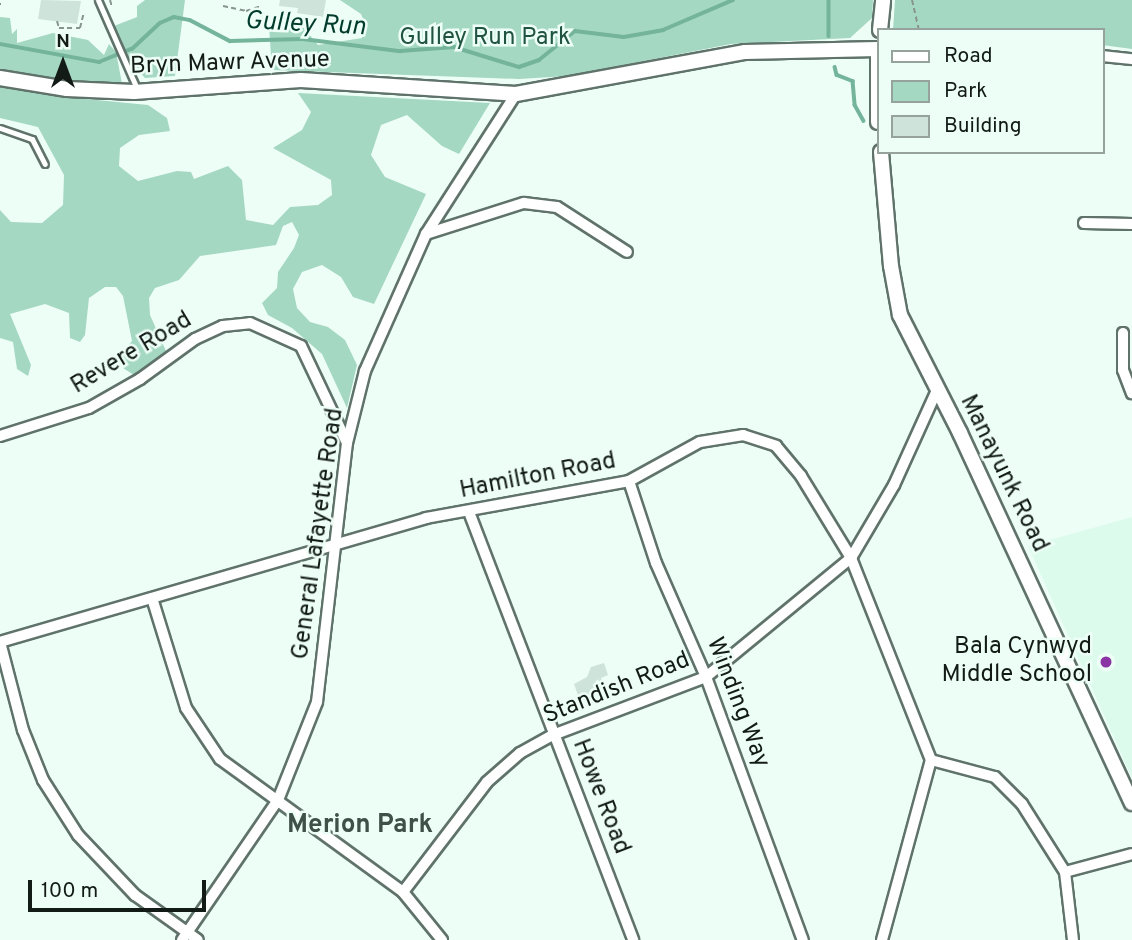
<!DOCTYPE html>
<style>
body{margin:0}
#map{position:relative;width:1132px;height:940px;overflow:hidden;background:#edfef7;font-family:Overpass,sans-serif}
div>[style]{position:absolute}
.built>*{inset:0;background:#dcfbed}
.green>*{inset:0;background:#a5d8c3}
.stream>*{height:3.5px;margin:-1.75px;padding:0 1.75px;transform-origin:1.75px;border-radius:1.75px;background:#74b49b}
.building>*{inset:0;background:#cee3da}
.path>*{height:2px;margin-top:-1px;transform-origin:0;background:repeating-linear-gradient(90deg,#88958f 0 5px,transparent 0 8.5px)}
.roads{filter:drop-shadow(2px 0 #60736b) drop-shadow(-2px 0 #60736b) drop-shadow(0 2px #60736b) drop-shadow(0 -2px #60736b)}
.service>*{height:5px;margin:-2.5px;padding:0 2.5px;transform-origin:2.5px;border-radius:2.5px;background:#fff}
.minor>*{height:10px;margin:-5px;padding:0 5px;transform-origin:5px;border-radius:5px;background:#fff}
.tertiary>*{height:14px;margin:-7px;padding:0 7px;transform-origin:7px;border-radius:7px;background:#fff}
.dots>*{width:19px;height:19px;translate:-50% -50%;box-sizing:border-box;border:4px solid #edfef7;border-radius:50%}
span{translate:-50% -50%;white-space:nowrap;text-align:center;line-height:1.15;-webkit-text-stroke:5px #edfef7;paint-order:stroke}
.park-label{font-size:24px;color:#205342}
.street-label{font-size:24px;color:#131b17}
.poi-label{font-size:24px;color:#131b17}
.right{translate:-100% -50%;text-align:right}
.water-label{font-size:26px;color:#013b2b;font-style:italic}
.neighbourhood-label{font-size:26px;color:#3e5048;font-weight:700}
.legend{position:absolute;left:877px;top:28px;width:228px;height:126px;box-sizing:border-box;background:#edfef7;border:2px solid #96a39d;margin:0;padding:9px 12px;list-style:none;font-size:21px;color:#131b17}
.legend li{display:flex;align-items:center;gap:14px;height:35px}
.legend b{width:35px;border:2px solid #96a39d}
.north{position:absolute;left:28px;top:28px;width:70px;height:70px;-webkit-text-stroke:5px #edfef7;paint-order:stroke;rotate:0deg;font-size:19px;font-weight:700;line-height:28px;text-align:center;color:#131b17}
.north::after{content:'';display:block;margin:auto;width:24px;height:32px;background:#131b17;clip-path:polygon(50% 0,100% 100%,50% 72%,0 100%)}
.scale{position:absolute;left:28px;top:880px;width:178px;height:32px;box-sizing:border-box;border:4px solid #131b17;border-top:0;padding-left:9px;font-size:21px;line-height:24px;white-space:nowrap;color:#131b17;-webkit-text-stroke:5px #edfef7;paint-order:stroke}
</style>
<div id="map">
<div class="built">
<i style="clip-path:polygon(1132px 517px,1132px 778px,1028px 546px)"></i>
</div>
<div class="green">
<i style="clip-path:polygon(145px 0,185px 0,175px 76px,145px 78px,127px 58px,114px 26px,137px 17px,137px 6px)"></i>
<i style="clip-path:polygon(340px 0,873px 0,872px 18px,850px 38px,731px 44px,567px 76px,519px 79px,272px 70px,269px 26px,275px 19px,304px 28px,318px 45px,362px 38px,366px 26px,361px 14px)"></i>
<i style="clip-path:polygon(895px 0,1132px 0,1132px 49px,1102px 45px,1102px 30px,893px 30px)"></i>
<i style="clip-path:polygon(0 17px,10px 18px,12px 34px,17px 29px,17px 43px,53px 33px,88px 40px,104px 55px,109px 44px,116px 52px,123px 89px,0 69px)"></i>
<i style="clip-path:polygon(0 82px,66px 97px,148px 105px,167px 118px,170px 131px,139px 135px,120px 148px,119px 166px,138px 181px,177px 171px,191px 172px,194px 179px,228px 166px,242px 180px,246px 220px,273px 225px,290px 207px,318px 205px,332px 195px,331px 180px,273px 148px,302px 130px,311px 112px,298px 93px,490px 103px,459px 154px,442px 146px,407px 115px,381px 125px,371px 155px,385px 177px,426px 194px,374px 304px,353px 297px,341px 277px,322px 265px,302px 272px,293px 289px,297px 308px,310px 322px,328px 327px,345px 340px,357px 365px,347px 408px,322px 354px,292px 328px,268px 315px,262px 303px,277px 288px,278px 272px,294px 248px,299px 235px,292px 222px,283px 226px,276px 245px,200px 256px,179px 280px,155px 288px,149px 298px,150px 315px,166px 351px,134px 375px,123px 368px,121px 354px,132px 341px,123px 296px,116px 287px,105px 287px,89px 298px,85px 335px,80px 342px,70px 338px,69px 313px,45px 304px,10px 314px,31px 365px,28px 376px,17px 369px,13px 342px,0 338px,0 210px,11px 222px,42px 223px,63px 205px,64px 175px,38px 127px,0 118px)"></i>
</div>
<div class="stream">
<i style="left:829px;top:0;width:36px;rotate:90deg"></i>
<i style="left:0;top:44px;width:101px;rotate:10.3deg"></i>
<i style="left:99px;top:62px;width:35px;rotate:-22deg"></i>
<i style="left:132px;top:49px;width:38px;rotate:-43deg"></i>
<i style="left:160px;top:23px;width:15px;rotate:-23deg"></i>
<i style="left:174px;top:17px;width:16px;rotate:11deg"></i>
<i style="left:190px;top:20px;width:45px;rotate:27.7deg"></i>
<i style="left:230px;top:41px;width:73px;rotate:-1.6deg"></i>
<i style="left:303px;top:39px;width:98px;rotate:7.1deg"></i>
<i style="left:400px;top:51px;width:54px;rotate:-4.2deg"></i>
<i style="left:454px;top:47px;width:68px;rotate:17.1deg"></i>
<i style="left:519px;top:67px;width:21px;rotate:-19deg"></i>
<i style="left:539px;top:60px;width:46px;rotate:-38.9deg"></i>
<i style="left:575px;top:31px;width:49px;rotate:7deg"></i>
<i style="left:624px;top:37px;width:40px;rotate:-10deg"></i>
<i style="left:663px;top:30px;width:76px;rotate:-23.2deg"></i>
<i style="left:835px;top:67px;width:8px;rotate:76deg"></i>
<i style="left:837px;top:75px;width:17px;rotate:21deg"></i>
<i style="left:853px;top:81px;width:24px;rotate:85deg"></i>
<i style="left:855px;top:105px;width:18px;rotate:61deg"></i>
</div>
<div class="building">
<i style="clip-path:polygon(41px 0,81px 1px,77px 24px,38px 19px)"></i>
<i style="clip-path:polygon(280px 0,326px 0,323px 17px,297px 13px,298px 8px,279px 6px)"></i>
<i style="clip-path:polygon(604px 663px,608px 675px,601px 678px,605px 691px,580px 701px,574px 684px,587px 677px,591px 667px)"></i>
</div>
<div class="path">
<i style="left:110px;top:0;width:7px;rotate:74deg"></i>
<i style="left:912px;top:0;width:31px;rotate:77deg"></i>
<i style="left:0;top:4px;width:1px"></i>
<i style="left:223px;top:6px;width:24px;rotate:12deg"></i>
<i style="left:246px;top:11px;width:16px;rotate:-18deg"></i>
<i style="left:57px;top:21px;width:7px;rotate:74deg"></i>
<i style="left:59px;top:28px;width:21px"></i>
<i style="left:80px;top:28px;width:16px;rotate:-76deg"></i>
</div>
<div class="roads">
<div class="service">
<i style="left:98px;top:0;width:97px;rotate:66.3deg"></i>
<i style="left:0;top:128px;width:34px;rotate:19deg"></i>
<i style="left:32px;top:139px;width:28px;rotate:63deg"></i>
</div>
<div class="minor">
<i style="left:1102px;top:56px;width:30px;rotate:6deg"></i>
<i style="left:1084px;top:223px;width:48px;rotate:1.2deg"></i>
<i style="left:426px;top:234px;width:103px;rotate:-17.6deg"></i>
<i style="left:524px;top:203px;width:33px;rotate:7deg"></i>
<i style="left:557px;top:207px;width:83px;rotate:32.7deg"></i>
<i style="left:1123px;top:333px;width:37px;rotate:90deg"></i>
<i style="left:1123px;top:370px;width:25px;rotate:69deg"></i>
<i style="left:0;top:436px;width:93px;rotate:-17.5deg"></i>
<i style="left:89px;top:408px;width:59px;rotate:-29.6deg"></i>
<i style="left:140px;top:379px;width:68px;rotate:-36deg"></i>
<i style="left:195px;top:339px;width:31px;rotate:-25deg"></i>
<i style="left:223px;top:326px;width:27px;rotate:-6deg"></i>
<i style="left:250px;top:323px;width:56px;rotate:24.3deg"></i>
<i style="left:301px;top:346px;width:107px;rotate:64.6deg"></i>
<i style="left:629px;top:481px;width:86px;rotate:71.8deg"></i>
<i style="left:656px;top:563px;width:124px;rotate:66.3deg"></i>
<i style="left:706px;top:677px;width:280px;rotate:69.8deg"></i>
<i style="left:469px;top:512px;width:458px;rotate:69deg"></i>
<i style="left:152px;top:598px;width:115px;rotate:72.8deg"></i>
<i style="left:186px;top:708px;width:61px;rotate:56.3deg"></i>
<i style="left:220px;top:759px;width:226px;rotate:36deg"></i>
<i style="left:403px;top:892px;width:62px;rotate:50.9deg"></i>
<i style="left:0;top:642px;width:444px;rotate:-16.2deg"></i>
<i style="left:426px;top:518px;width:206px;rotate:-10.3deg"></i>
<i style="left:629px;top:481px;width:81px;rotate:-28.8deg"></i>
<i style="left:700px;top:442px;width:44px;rotate:-9.2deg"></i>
<i style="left:743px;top:435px;width:35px;rotate:18deg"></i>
<i style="left:776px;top:446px;width:39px;rotate:50deg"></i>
<i style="left:801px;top:476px;width:96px;rotate:58.6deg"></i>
<i style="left:851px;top:558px;width:217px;rotate:68.4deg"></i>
<i style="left:931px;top:760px;width:66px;rotate:14.9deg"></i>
<i style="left:995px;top:777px;width:38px;rotate:45deg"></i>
<i style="left:1022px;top:804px;width:80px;rotate:57.7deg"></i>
<i style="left:1065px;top:872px;width:68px;rotate:83.3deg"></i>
<i style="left:0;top:642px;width:91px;rotate:75.4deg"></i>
<i style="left:23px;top:730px;width:54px;rotate:68.2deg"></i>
<i style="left:43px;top:780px;width:65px;rotate:57.5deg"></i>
<i style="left:78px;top:835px;width:83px;rotate:46.5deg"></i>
<i style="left:135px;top:895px;width:77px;rotate:35.5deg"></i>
<i style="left:1065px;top:872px;width:69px;rotate:-15deg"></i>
<i style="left:403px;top:892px;width:138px;rotate:-52.6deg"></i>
<i style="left:487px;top:782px;width:44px;rotate:-41.3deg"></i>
<i style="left:520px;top:753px;width:38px;rotate:-29deg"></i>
<i style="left:553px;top:735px;width:164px;rotate:-20.8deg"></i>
<i style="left:706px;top:677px;width:188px;rotate:-39.4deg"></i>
<i style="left:851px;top:558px;width:85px;rotate:-59.5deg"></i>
<i style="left:894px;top:485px;width:104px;rotate:-65.6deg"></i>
<i style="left:182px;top:940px;width:170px;rotate:-55.6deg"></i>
<i style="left:278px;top:800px;width:105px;rotate:-68.3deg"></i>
<i style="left:317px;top:702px;width:261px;rotate:-83.4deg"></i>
<i style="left:347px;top:443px;width:74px;rotate:-76deg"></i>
<i style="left:365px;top:371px;width:150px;rotate:-66deg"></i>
<i style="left:426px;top:234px;width:166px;rotate:-57.3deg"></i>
<i style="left:882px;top:940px;width:187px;rotate:-74.8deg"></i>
</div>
<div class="tertiary">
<i style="left:880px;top:30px;width:30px;rotate:-84deg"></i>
<i style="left:878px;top:50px;width:72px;rotate:90deg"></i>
<i style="left:0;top:78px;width:68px;rotate:9.3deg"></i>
<i style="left:67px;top:89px;width:67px;rotate:2.6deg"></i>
<i style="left:134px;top:92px;width:167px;rotate:-4.1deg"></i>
<i style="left:301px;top:80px;width:215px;rotate:3.7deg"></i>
<i style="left:516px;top:94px;width:233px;rotate:-10.4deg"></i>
<i style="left:745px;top:52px;width:133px;rotate:-1.3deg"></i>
<i style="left:881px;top:152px;width:114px;rotate:85deg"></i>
<i style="left:891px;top:266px;width:50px;rotate:79.6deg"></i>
<i style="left:900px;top:315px;width:132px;rotate:63deg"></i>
<i style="left:960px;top:433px;width:408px;rotate:65.1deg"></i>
</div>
</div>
<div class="dots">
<i style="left:1106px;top:662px;background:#8a35a3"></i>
</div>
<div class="park-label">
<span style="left:485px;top:39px">Gulley Run Park</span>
</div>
<div class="street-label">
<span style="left:230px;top:64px;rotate:-2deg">Bryn Mawr Avenue</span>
<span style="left:132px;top:354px;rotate:-31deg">Revere Road</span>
<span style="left:1003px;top:474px;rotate:64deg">Manayunk Road</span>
<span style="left:538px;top:477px;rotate:-11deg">Hamilton Road</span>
<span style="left:319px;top:534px;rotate:-82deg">General Lafayette Road</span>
<span style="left:617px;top:689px;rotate:-22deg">Standish Road</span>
<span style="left:737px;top:703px;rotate:69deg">Winding Way</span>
<span style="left:600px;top:797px;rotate:69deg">Howe Road</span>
</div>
<div class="poi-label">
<span class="right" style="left:1092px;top:662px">Bala Cynwyd<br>Middle School</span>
</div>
<div class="water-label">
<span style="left:305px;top:25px;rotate:3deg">Gulley Run</span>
</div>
<div class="neighbourhood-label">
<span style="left:360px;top:826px">Merion Park</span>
</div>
<ul class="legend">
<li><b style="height:9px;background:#fff"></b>Road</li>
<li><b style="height:19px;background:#a5d8c3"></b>Park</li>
<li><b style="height:19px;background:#cee3da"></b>Building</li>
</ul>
<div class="north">N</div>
<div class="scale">100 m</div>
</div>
